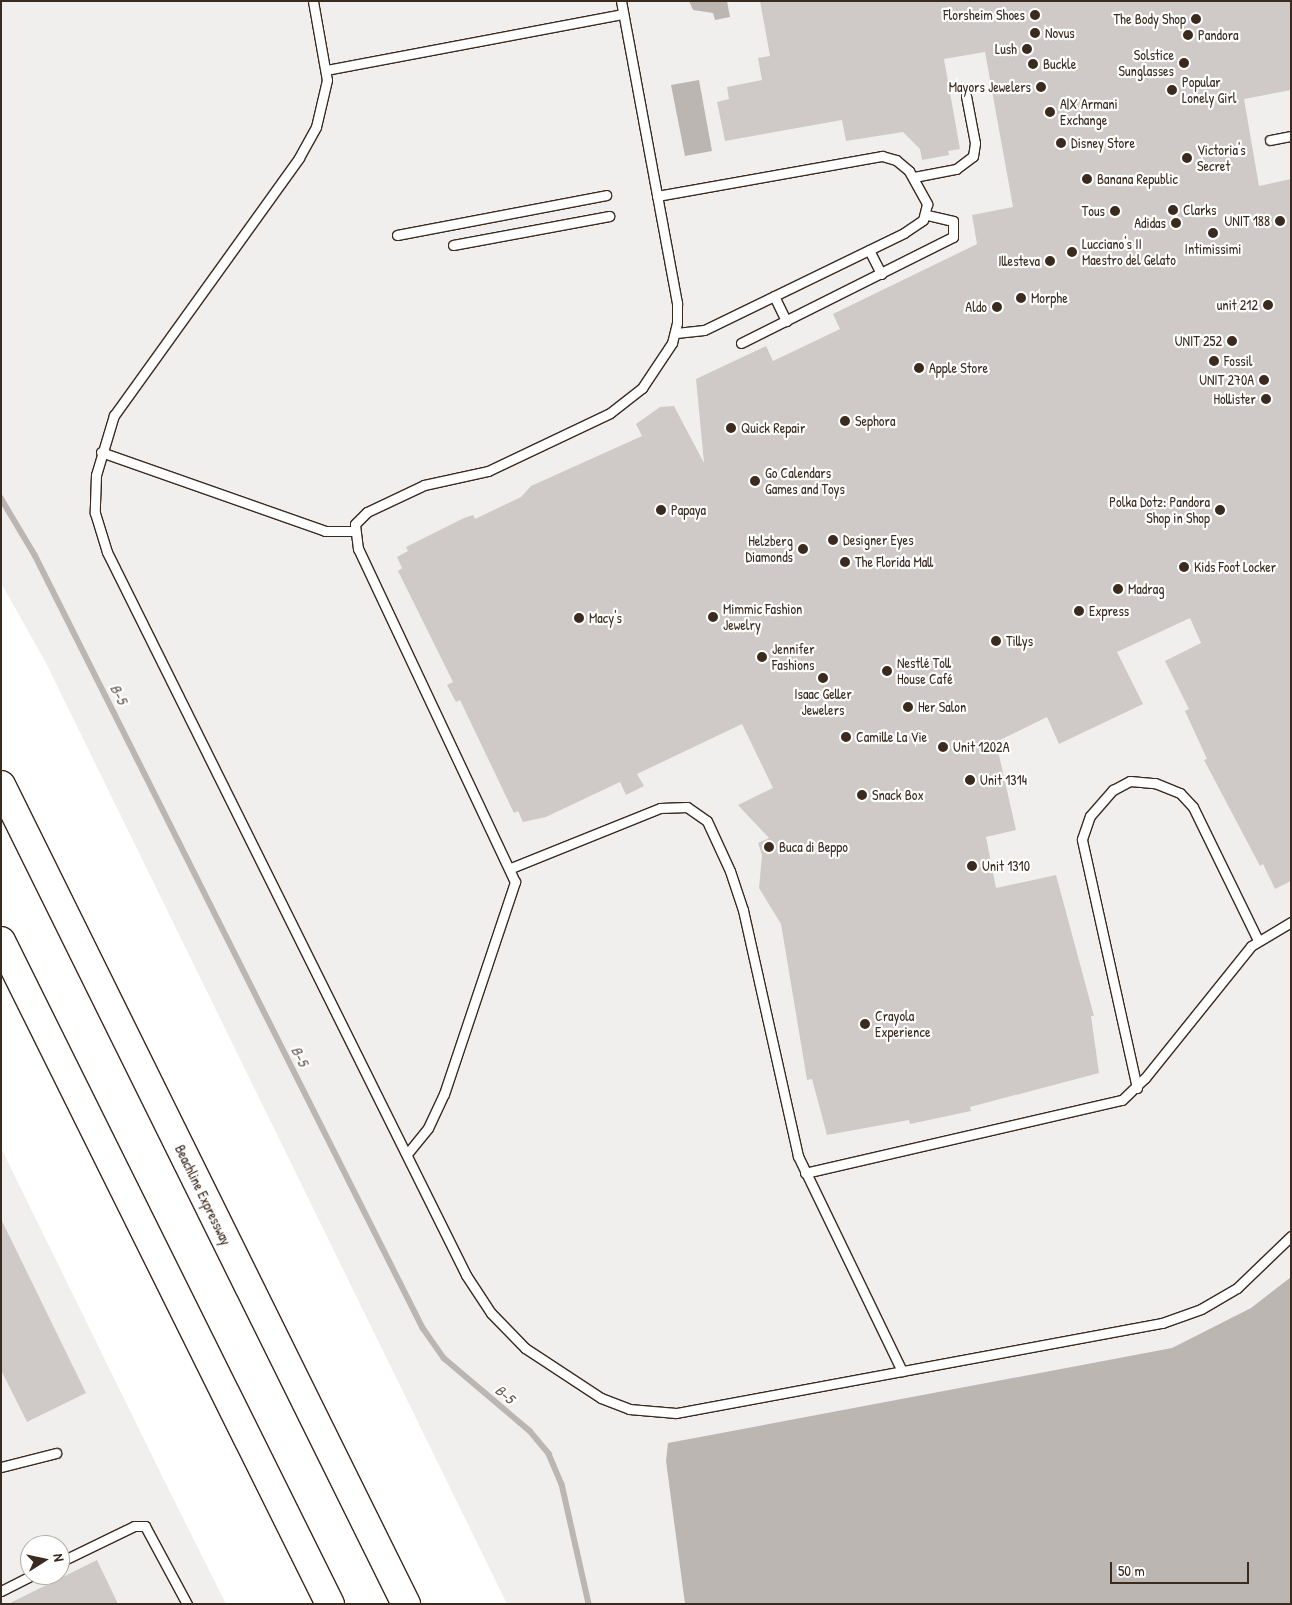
<!DOCTYPE html>
<meta charset="utf-8">
<style>
body{margin:0}
#map{position:relative;width:1292px;height:1605px;overflow:hidden;background:#fff;font-family:"Patrick Hand",sans-serif}
div>[style]{position:absolute}
.built>*{inset:0;background:#f1efee}
.water>*{inset:0;background:#bcb6b3}
.stream>*{height:5.5px;margin:-2.75px;padding:0 2.75px;transform-origin:2.75px;border-radius:2.75px;background:#bcb6b3}
.building>*{inset:0;background:#cfcac7}
.roads{filter:drop-shadow(1px 0 #3b2a1e) drop-shadow(-1px 0 #3b2a1e) drop-shadow(0 1px #3b2a1e) drop-shadow(0 -1px #3b2a1e)}
.service>*{height:9px;margin:-4.5px;padding:0 4.5px;transform-origin:4.5px;border-radius:4.5px;background:#fff}
.motorway>*{height:28px;margin:-14px;padding:0 14px;transform-origin:14px;border-radius:14px;background:#fff}
.dots>*{width:14px;height:14px;translate:-50% -50%;box-sizing:border-box;border:2px solid #fff;border-radius:50%}
span{translate:-50% -50%;white-space:nowrap;text-align:center;line-height:1.15;-webkit-text-stroke:4.5px #fff;paint-order:stroke}
.poi-label{font-size:14px;color:#3b2a1e}
.right{translate:-100% -50%;text-align:right}
.left{translate:0 -50%;text-align:left}
.street-label{font-size:14px;color:#3b2a1e}
.water-label{font-size:15px;color:#685b52;font-style:italic}
.frame{position:absolute;inset:0;border:2px solid #3b2a1e;pointer-events:none}
.north{position:absolute;left:20px;top:1535px;width:50px;height:50px;box-sizing:border-box;background:#fff;border:1px solid #b1aaa5;border-radius:50%;rotate:80deg;font-size:14px;font-weight:700;line-height:20px;text-align:center;color:#3b2a1e}
.north::after{content:'';display:block;margin:auto;width:18px;height:22px;background:#3b2a1e;clip-path:polygon(50% 0,100% 100%,50% 72%,0 100%)}
.scale{position:absolute;left:1110px;top:1562px;width:139px;height:22px;box-sizing:border-box;border:2px solid #3b2a1e;border-top:0;padding-left:6px;font-size:15px;line-height:18px;white-space:nowrap;color:#3b2a1e;-webkit-text-stroke:4px #fff;paint-order:stroke}
</style>
<div id="map">
<div class="built">
<i style="clip-path:polygon(1px 1px,1291px 1px,1291px 1604px,507px 1604px,46px 663px,1px 583px)"></i>
<i style="clip-path:polygon(evenodd,1px 1148px,164px 1480px,226px 1604px,1px 1604px,1px 1148px,30px 1545px,60px 1545px,60px 1575px,30px 1575px,30px 1545px)"></i>
</div>
<div class="water">
<i style="clip-path:polygon(689px 1px,727px 1px,730px 17px,715px 20px,713px 13px,693px 10px)"></i>
<i style="clip-path:polygon(699px 80px,712px 151px,685px 156px,671px 85px)"></i>
<i style="clip-path:polygon(1291px 1277px,1291px 1604px,685px 1604px,666px 1461px,668px 1443px,1172px 1348px,1251px 1308px)"></i>
</div>
<div class="stream">
<i style="left:1px;top:498px;width:66px;rotate:59.2deg"></i>
<i style="left:35px;top:555px;width:865px;rotate:63.35deg"></i>
<i style="left:423px;top:1328px;width:37px;rotate:55deg"></i>
<i style="left:444px;top:1358px;width:113px;rotate:40.3deg"></i>
<i style="left:530px;top:1431px;width:30px;rotate:50deg"></i>
<i style="left:549px;top:1454px;width:33px;rotate:67deg"></i>
<i style="left:562px;top:1484px;width:123px;rotate:77.3deg"></i>
</div>
<div class="building">
<i style="clip-path:polygon(760px 1px,1291px 1px,1291px 90px,1244px 99px,1259px 186px,1291px 179px,1291px 881px,1275px 889px,1263px 864px,1260px 866px,1204px 760px,1207px 759px,1185px 711px,1189px 709px,1165px 661px,1201px 643px,1190px 618px,1117px 652px,1143px 704px,1059px 744px,1047px 717px,996px 742px,1016px 830px,986px 837px,996px 888px,1056px 875px,1094px 1016px,1091px 1016px,1099px 1073px,970px 1107px,971px 1111px,910px 1124px,909px 1120px,827px 1135px,812px 1079px,807px 1080px,781px 924px,759px 888px,762px 855px,758px 843px,769px 838px,738px 805px,773px 788px,742px 724px,637px 774px,644px 786px,626px 795px,620px 782px,546px 817px,523px 822px,518px 811px,514px 813px,460px 700px,456px 702px,447px 685px,453px 682px,398px 571px,402px 568px,397px 557px,408px 551px,406px 547px,464px 518px,473px 515px,475px 519px,521px 497px,531px 486px,642px 436px,636px 424px,660px 407px,674px 406px,704px 463px,696px 379px,766px 346px,773px 361px,840px 329px,833px 314px,977px 244px,972px 215px,1013px 207px,985px 52px,944px 59px,960px 149px,948px 151px,949px 155px,922px 160px,920px 149px,903px 132px,846px 141px,842px 120px,725px 141px,717px 102px,729px 99px,727px 87px,762px 80px,758px 58px,770px 56px)"></i>
<i style="clip-path:polygon(1px 1219px,86px 1393px,27px 1422px,1px 1370px)"></i>
<i style="clip-path:polygon(97px 1560px,118px 1604px,8px 1604px)"></i>
</div>
<div class="roads">
<div class="service">
<i style="left:313px;top:1px;width:80px;rotate:80deg"></i>
<i style="left:327px;top:80px;width:48px;rotate:103.2deg"></i>
<i style="left:316px;top:127px;width:35px;rotate:119deg"></i>
<i style="left:299px;top:158px;width:317px;rotate:125.7deg"></i>
<i style="left:114px;top:415px;width:63px;rotate:106.7deg"></i>
<i style="left:96px;top:475px;width:38px;rotate:92deg"></i>
<i style="left:95px;top:513px;width:41px;rotate:72.9deg"></i>
<i style="left:107px;top:552px;width:807px;rotate:63.59deg"></i>
<i style="left:466px;top:1275px;width:45px;rotate:56.7deg"></i>
<i style="left:491px;top:1313px;width:49px;rotate:45.8deg"></i>
<i style="left:525px;top:1348px;width:91px;rotate:33.3deg"></i>
<i style="left:601px;top:1398px;width:30px;rotate:21deg"></i>
<i style="left:629px;top:1409px;width:47px;rotate:4.9deg"></i>
<i style="left:676px;top:1413px;width:494px;rotate:-10.5deg"></i>
<i style="left:1162px;top:1323px;width:41px;rotate:-19.7deg"></i>
<i style="left:1201px;top:1309px;width:42px;rotate:-30.3deg"></i>
<i style="left:1237px;top:1288px;width:75px;rotate:-43.9deg"></i>
<i style="left:326px;top:70px;width:302px;rotate:-10.7deg"></i>
<i style="left:1270px;top:140px;width:21px;rotate:-11deg"></i>
<i style="left:914px;top:177px;width:43px;rotate:-10.8deg"></i>
<i style="left:956px;top:169px;width:21px;rotate:-37deg"></i>
<i style="left:973px;top:156px;width:13px;rotate:-81deg"></i>
<i style="left:975px;top:143px;width:48px;rotate:-100.8deg"></i>
<i style="left:657px;top:196px;width:229px;rotate:-10.1deg"></i>
<i style="left:882px;top:156px;width:15px;rotate:16deg"></i>
<i style="left:896px;top:160px;width:17px;rotate:40deg"></i>
<i style="left:909px;top:171px;width:38px;rotate:61deg"></i>
<i style="left:927px;top:204px;width:16px;rotate:104deg"></i>
<i style="left:923px;top:220px;width:23px;rotate:146deg"></i>
<i style="left:904px;top:233px;width:222px;rotate:154.1deg"></i>
<i style="left:704px;top:330px;width:28px;rotate:174deg"></i>
<i style="left:397px;top:235px;width:213px;rotate:-10.8deg"></i>
<i style="left:453px;top:245px;width:159px;rotate:-10.5deg"></i>
<i style="left:869px;top:250px;width:27px;rotate:63deg"></i>
<i style="left:774px;top:296px;width:28px;rotate:64deg"></i>
<i style="left:741px;top:343px;width:237px;rotate:-26.6deg"></i>
<i style="left:953px;top:237px;width:16px;rotate:-90deg"></i>
<i style="left:953px;top:221px;width:28px;rotate:-167deg"></i>
<i style="left:101px;top:452px;width:238px;rotate:19.4deg"></i>
<i style="left:325px;top:531px;width:29px"></i>
<i style="left:511px;top:868px;width:161px;rotate:-21.9deg"></i>
<i style="left:660px;top:808px;width:27px;rotate:-2deg"></i>
<i style="left:687px;top:807px;width:24px;rotate:35deg"></i>
<i style="left:707px;top:821px;width:55px;rotate:65.3deg"></i>
<i style="left:730px;top:871px;width:41px;rotate:71.6deg"></i>
<i style="left:743px;top:910px;width:252px;rotate:77.4deg"></i>
<i style="left:798px;top:1156px;width:239px;rotate:64.2deg"></i>
<i style="left:1137px;top:1088px;width:255px;rotate:-102.5deg"></i>
<i style="left:1082px;top:839px;width:24px;rotate:-71deg"></i>
<i style="left:1090px;top:816px;width:35px;rotate:-49deg"></i>
<i style="left:1113px;top:790px;width:19px;rotate:-28deg"></i>
<i style="left:1130px;top:781px;width:25px;rotate:5deg"></i>
<i style="left:1155px;top:783px;width:27px;rotate:22deg"></i>
<i style="left:1180px;top:793px;width:19px;rotate:47deg"></i>
<i style="left:1193px;top:807px;width:148px;rotate:64deg"></i>
<i style="left:407px;top:1154px;width:33px;rotate:-51deg"></i>
<i style="left:428px;top:1128px;width:38px;rotate:-65deg"></i>
<i style="left:444px;top:1094px;width:224px;rotate:-71.5deg"></i>
<i style="left:515px;top:882px;width:368px;rotate:-115.2deg"></i>
<i style="left:358px;top:549px;width:25px;rotate:-97deg"></i>
<i style="left:355px;top:524px;width:17px;rotate:-45deg"></i>
<i style="left:367px;top:512px;width:63px;rotate:-25.3deg"></i>
<i style="left:424px;top:485px;width:66px;rotate:-12.3deg"></i>
<i style="left:488px;top:471px;width:135px;rotate:-25.4deg"></i>
<i style="left:610px;top:413px;width:41px;rotate:-38deg"></i>
<i style="left:642px;top:388px;width:54px;rotate:-56.3deg"></i>
<i style="left:672px;top:343px;width:21px;rotate:-76deg"></i>
<i style="left:677px;top:323px;width:20px;rotate:-90deg"></i>
<i style="left:677px;top:303px;width:307px;rotate:-100.5deg"></i>
<i style="left:805px;top:1173px;width:325px;rotate:-13deg"></i>
<i style="left:1122px;top:1100px;width:32px;rotate:-44deg"></i>
<i style="left:1145px;top:1078px;width:169px;rotate:-51.2deg"></i>
<i style="left:1251px;top:946px;width:47px;rotate:-31deg"></i>
<i style="left:1px;top:1467px;width:57px;rotate:-14.3deg"></i>
<i style="left:60px;top:1562px;width:82px;rotate:-25.9deg"></i>
<i style="left:134px;top:1526px;width:11px"></i>
<i style="left:145px;top:1526px;width:89px;rotate:61.7deg"></i>
<i style="left:1px;top:1591px;width:36px;rotate:-27deg"></i>
</div>
<div class="motorway">
<i style="left:1px;top:785px;width:914px;rotate:63.69deg"></i>
<i style="left:1px;top:941px;width:740px;rotate:63.61deg"></i>
</div>
</div>
<div class="dots">
<i style="left:1035px;top:15px;background:#3b2a1e"></i>
<i style="left:1196px;top:19px;background:#3b2a1e"></i>
<i style="left:1035px;top:33px;background:#3b2a1e"></i>
<i style="left:1188px;top:35px;background:#3b2a1e"></i>
<i style="left:1027px;top:49px;background:#3b2a1e"></i>
<i style="left:1184px;top:63px;background:#3b2a1e"></i>
<i style="left:1033px;top:64px;background:#3b2a1e"></i>
<i style="left:1041px;top:87px;background:#3b2a1e"></i>
<i style="left:1172px;top:90px;background:#3b2a1e"></i>
<i style="left:1050px;top:112px;background:#3b2a1e"></i>
<i style="left:1061px;top:143px;background:#3b2a1e"></i>
<i style="left:1187px;top:158px;background:#3b2a1e"></i>
<i style="left:1087px;top:179px;background:#3b2a1e"></i>
<i style="left:1173px;top:210px;background:#3b2a1e"></i>
<i style="left:1115px;top:211px;background:#3b2a1e"></i>
<i style="left:1280px;top:221px;background:#3b2a1e"></i>
<i style="left:1176px;top:223px;background:#3b2a1e"></i>
<i style="left:1213px;top:233px;background:#3b2a1e"></i>
<i style="left:1072px;top:252px;background:#3b2a1e"></i>
<i style="left:1050px;top:261px;background:#3b2a1e"></i>
<i style="left:1021px;top:298px;background:#3b2a1e"></i>
<i style="left:1268px;top:305px;background:#3b2a1e"></i>
<i style="left:997px;top:307px;background:#3b2a1e"></i>
<i style="left:1232px;top:341px;background:#3b2a1e"></i>
<i style="left:1214px;top:361px;background:#3b2a1e"></i>
<i style="left:919px;top:368px;background:#3b2a1e"></i>
<i style="left:1264px;top:380px;background:#3b2a1e"></i>
<i style="left:1266px;top:399px;background:#3b2a1e"></i>
<i style="left:845px;top:421px;background:#3b2a1e"></i>
<i style="left:731px;top:428px;background:#3b2a1e"></i>
<i style="left:755px;top:481px;background:#3b2a1e"></i>
<i style="left:661px;top:510px;background:#3b2a1e"></i>
<i style="left:1220px;top:510px;background:#3b2a1e"></i>
<i style="left:833px;top:540px;background:#3b2a1e"></i>
<i style="left:803px;top:549px;background:#3b2a1e"></i>
<i style="left:845px;top:562px;background:#3b2a1e"></i>
<i style="left:1184px;top:567px;background:#3b2a1e"></i>
<i style="left:1118px;top:589px;background:#3b2a1e"></i>
<i style="left:1079px;top:611px;background:#3b2a1e"></i>
<i style="left:713px;top:617px;background:#3b2a1e"></i>
<i style="left:579px;top:618px;background:#3b2a1e"></i>
<i style="left:996px;top:641px;background:#3b2a1e"></i>
<i style="left:762px;top:657px;background:#3b2a1e"></i>
<i style="left:887px;top:671px;background:#3b2a1e"></i>
<i style="left:823px;top:678px;background:#3b2a1e"></i>
<i style="left:908px;top:707px;background:#3b2a1e"></i>
<i style="left:846px;top:737px;background:#3b2a1e"></i>
<i style="left:943px;top:747px;background:#3b2a1e"></i>
<i style="left:970px;top:780px;background:#3b2a1e"></i>
<i style="left:862px;top:795px;background:#3b2a1e"></i>
<i style="left:769px;top:847px;background:#3b2a1e"></i>
<i style="left:972px;top:866px;background:#3b2a1e"></i>
<i style="left:865px;top:1024px;background:#3b2a1e"></i>
</div>
<div class="poi-label">
<span class="right" style="left:1025px;top:15px">Florsheim Shoes</span>
<span class="right" style="left:1186px;top:19px">The Body Shop</span>
<span class="left" style="left:1045px;top:33px">Novus</span>
<span class="left" style="left:1198px;top:35px">Pandora</span>
<span class="right" style="left:1017px;top:49px">Lush</span>
<span class="right" style="left:1174px;top:63px">Solstice<br>Sunglasses</span>
<span class="left" style="left:1043px;top:64px">Buckle</span>
<span class="left" style="left:1182px;top:90px">Popular<br>Lonely Girl</span>
<span class="right" style="left:1031px;top:87px">Mayors Jewelers</span>
<span class="left" style="left:1060px;top:112px">A|X Armani<br>Exchange</span>
<span class="left" style="left:1071px;top:143px">Disney Store</span>
<span class="left" style="left:1197px;top:158px">Victoria's<br>Secret</span>
<span class="left" style="left:1097px;top:179px">Banana Republic</span>
<span class="left" style="left:1183px;top:210px">Clarks</span>
<span class="right" style="left:1105px;top:211px">Tous</span>
<span class="right" style="left:1270px;top:221px">UNIT 188</span>
<span class="right" style="left:1166px;top:223px">Adidas</span>
<span class="left" style="left:1082px;top:252px">Lucciano's II<br>Maestro del Gelato</span>
<span style="left:1213px;top:249px">Intimissimi</span>
<span class="right" style="left:1040px;top:261px">Illesteva</span>
<span class="left" style="left:1031px;top:298px">Morphe</span>
<span class="right" style="left:1258px;top:305px">unit 212</span>
<span class="right" style="left:987px;top:307px">Aldo</span>
<span class="right" style="left:1222px;top:341px">UNIT 252</span>
<span class="left" style="left:1224px;top:361px">Fossil</span>
<span class="left" style="left:929px;top:368px">Apple Store</span>
<span class="right" style="left:1254px;top:380px">UNIT 270A</span>
<span class="right" style="left:1256px;top:399px">Hollister</span>
<span class="left" style="left:855px;top:421px">Sephora</span>
<span class="left" style="left:741px;top:428px">Quick Repair</span>
<span class="left" style="left:765px;top:481px">Go Calendars<br>Games and Toys</span>
<span class="right" style="left:1210px;top:510px">Polka Dotz: Pandora<br>Shop in Shop</span>
<span class="left" style="left:671px;top:510px">Papaya</span>
<span class="left" style="left:843px;top:540px">Designer Eyes</span>
<span class="right" style="left:793px;top:549px">Helzberg<br>Diamonds</span>
<span class="left" style="left:855px;top:562px">The Florida Mall</span>
<span class="left" style="left:1194px;top:567px">Kids Foot Locker</span>
<span class="left" style="left:1128px;top:589px">Madrag</span>
<span class="left" style="left:723px;top:617px">Mimmic Fashion<br>Jewelry</span>
<span class="left" style="left:1089px;top:611px">Express</span>
<span class="left" style="left:589px;top:618px">Macy's</span>
<span class="left" style="left:1006px;top:641px">Tillys</span>
<span class="left" style="left:772px;top:657px">Jennifer<br>Fashions</span>
<span class="left" style="left:897px;top:671px">Nestlé Toll<br>House Café</span>
<span style="left:823px;top:702px">Isaac Geller<br>Jewelers</span>
<span class="left" style="left:918px;top:707px">Her Salon</span>
<span class="left" style="left:856px;top:737px">Camille La Vie</span>
<span class="left" style="left:953px;top:747px">Unit 1202A</span>
<span class="left" style="left:980px;top:780px">Unit 1314</span>
<span class="left" style="left:872px;top:795px">Snack Box</span>
<span class="left" style="left:779px;top:847px">Buca di Beppo</span>
<span class="left" style="left:982px;top:866px">Unit 1310</span>
<span class="left" style="left:875px;top:1024px">Crayola<br>Experience</span>
</div>
<div class="street-label">
<span style="left:203px;top:1195px;rotate:64deg">Beachline Expressway</span>
</div>
<div class="water-label">
<span style="left:119px;top:694px;rotate:63deg">B-5</span>
<span style="left:300px;top:1056px;rotate:63deg">B-5</span>
<span style="left:505px;top:1394px;rotate:40deg">B-5</span>
</div>
<div class="frame"></div>
<div class="north">N</div>
<div class="scale">50 m</div>
</div>
